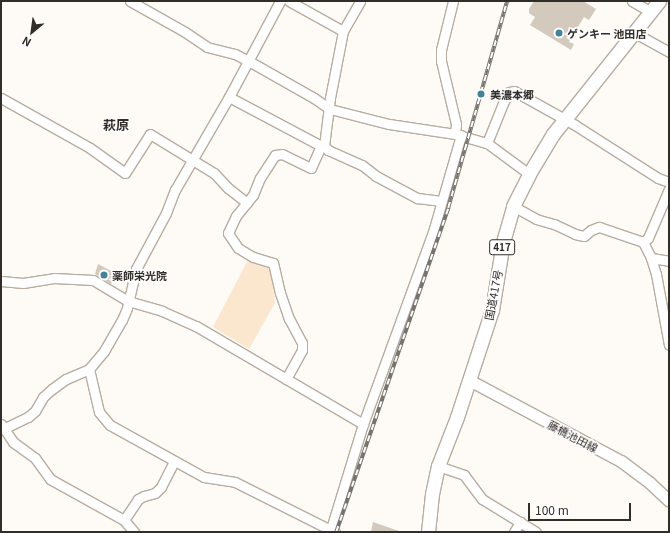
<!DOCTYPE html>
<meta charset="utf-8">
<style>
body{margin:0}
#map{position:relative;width:670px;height:533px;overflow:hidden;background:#fefaf5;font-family:Georgia,"Noto Sans JP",serif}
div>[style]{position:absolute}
.green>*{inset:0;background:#fbe7ce}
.building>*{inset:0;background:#d3c9bc}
.roads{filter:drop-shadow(1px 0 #b7ada1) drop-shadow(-1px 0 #b7ada1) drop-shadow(0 1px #b7ada1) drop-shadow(0 -1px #b7ada1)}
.minor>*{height:9px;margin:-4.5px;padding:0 4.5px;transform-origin:4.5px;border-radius:4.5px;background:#fff}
.major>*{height:11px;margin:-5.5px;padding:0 5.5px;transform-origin:5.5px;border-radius:5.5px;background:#fff}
.highway>*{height:13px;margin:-6.5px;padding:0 6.5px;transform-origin:6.5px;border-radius:6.5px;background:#fff}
.rail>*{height:3.5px;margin-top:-1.75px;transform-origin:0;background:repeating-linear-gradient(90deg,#fff 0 6px,#77736e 0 12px);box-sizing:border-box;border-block:1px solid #77736e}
.dots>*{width:11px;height:11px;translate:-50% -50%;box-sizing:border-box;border:2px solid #fff;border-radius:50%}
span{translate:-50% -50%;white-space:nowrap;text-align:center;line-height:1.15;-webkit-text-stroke:3.5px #fff;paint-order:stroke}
.shield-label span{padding:1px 3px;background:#fff;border:1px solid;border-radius:3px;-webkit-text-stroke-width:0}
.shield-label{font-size:10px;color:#312d28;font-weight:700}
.poi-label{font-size:11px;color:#312d28;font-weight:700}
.left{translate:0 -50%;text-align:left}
.street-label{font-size:11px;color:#312d28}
.quarter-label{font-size:13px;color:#312d28;font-weight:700}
.frame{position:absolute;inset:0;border:2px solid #312d28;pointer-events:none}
.north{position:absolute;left:12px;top:12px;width:40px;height:40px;-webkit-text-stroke:3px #fff;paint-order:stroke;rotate:209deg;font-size:11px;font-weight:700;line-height:16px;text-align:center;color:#312d28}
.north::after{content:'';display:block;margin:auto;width:14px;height:18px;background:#312d28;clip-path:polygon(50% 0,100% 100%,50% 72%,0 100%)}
.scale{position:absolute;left:528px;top:503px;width:103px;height:18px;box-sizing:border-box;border:2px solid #312d28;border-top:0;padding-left:5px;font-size:12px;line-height:14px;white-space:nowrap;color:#312d28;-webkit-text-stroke:3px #fff;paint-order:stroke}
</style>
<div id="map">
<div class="green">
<i style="clip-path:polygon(249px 258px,270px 265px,275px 303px,249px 349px,213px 327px)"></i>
</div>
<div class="building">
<i style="clip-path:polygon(534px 1px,583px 1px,596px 9px,589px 20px,584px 17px,569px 42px,574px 44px,571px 50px,530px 25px,535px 17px,529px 13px,529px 9px)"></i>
<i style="clip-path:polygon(98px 264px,115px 273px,111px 284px,95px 274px)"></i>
<i style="clip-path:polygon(373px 522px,399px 531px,399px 532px,371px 532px)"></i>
</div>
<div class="roads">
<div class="minor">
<i style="left:130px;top:1px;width:63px;rotate:29.4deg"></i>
<i style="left:185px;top:32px;width:27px;rotate:34deg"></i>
<i style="left:207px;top:47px;width:29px;rotate:14deg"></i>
<i style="left:235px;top:54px;width:13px;rotate:27deg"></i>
<i style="left:247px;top:60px;width:77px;rotate:29.6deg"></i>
<i style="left:314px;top:98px;width:19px;rotate:35deg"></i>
<i style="left:330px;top:109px;width:61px;rotate:14.3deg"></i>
<i style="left:389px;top:124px;width:67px;rotate:8.6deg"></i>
<i style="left:455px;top:134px;width:33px;rotate:16deg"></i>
<i style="left:487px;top:143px;width:52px;rotate:36.4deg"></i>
<i style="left:289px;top:1px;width:62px;rotate:29.1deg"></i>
<i style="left:453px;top:1px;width:50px;rotate:103.8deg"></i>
<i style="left:441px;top:50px;width:11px;rotate:90deg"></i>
<i style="left:441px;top:61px;width:65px;rotate:76.6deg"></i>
<i style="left:456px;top:124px;width:10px;rotate:96deg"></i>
<i style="left:632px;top:1px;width:22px;rotate:30deg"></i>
<i style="left:635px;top:33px;width:39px;rotate:29deg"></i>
<i style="left:229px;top:97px;width:104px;rotate:28deg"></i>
<i style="left:1px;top:98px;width:102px;rotate:29.3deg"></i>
<i style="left:90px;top:148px;width:43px;rotate:35.5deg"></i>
<i style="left:125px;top:173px;width:46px;rotate:-57.3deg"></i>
<i style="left:150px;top:134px;width:75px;rotate:31.4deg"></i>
<i style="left:214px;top:173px;width:21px;rotate:47deg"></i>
<i style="left:228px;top:188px;width:24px;rotate:38deg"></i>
<i style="left:487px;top:143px;width:45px;rotate:-68deg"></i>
<i style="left:504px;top:101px;width:10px;rotate:-61deg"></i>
<i style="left:509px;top:92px;width:5px;rotate:-11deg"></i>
<i style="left:514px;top:91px;width:70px;rotate:29.1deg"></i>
<i style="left:575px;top:125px;width:98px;rotate:32.6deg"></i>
<i style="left:658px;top:178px;width:12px;rotate:20deg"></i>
<i style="left:324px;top:146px;width:6px;rotate:45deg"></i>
<i style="left:328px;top:150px;width:37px;rotate:24deg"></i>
<i style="left:362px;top:165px;width:18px;rotate:38deg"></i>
<i style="left:376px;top:176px;width:47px;rotate:28.2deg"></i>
<i style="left:417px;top:198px;width:25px;rotate:7deg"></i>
<i style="left:513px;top:206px;width:26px;rotate:29deg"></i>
<i style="left:536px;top:219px;width:19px;rotate:16deg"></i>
<i style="left:554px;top:224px;width:23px;rotate:25deg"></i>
<i style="left:575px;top:234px;width:9px;rotate:13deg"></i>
<i style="left:584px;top:236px;width:9px;rotate:-41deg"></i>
<i style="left:591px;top:230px;width:9px;rotate:-21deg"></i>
<i style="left:599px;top:227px;width:46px;rotate:18.8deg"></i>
<i style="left:643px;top:242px;width:18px;rotate:63deg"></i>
<i style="left:651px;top:258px;width:17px;rotate:73deg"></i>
<i style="left:656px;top:274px;width:72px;rotate:79.6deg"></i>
<i style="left:643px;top:242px;width:6px;rotate:-39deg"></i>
<i style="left:648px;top:238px;width:53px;rotate:-66.8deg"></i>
<i style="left:651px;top:258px;width:18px;rotate:9deg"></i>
<i style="left:1px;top:281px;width:22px;rotate:5deg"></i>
<i style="left:23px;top:283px;width:31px;rotate:-9deg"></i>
<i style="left:54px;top:278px;width:39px;rotate:3deg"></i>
<i style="left:93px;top:280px;width:41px;rotate:31deg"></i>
<i style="left:128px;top:301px;width:35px;rotate:16deg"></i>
<i style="left:162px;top:311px;width:37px;rotate:24deg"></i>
<i style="left:196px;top:326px;width:194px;rotate:30.4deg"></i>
<i style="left:89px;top:369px;width:44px;rotate:76.9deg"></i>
<i style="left:99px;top:412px;width:17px;rotate:50deg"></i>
<i style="left:110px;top:425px;width:107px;rotate:29deg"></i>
<i style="left:204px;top:477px;width:31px;rotate:9deg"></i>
<i style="left:235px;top:482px;width:112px;rotate:26.6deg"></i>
<i style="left:286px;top:379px;width:33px;rotate:-61deg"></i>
<i style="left:302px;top:350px;width:7px;rotate:-90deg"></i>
<i style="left:302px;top:343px;width:27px;rotate:-118deg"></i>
<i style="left:289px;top:319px;width:28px;rotate:-109deg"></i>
<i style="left:280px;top:293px;width:31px;rotate:-103deg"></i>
<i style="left:273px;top:263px;width:21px;rotate:-163deg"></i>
<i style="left:253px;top:257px;width:17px;rotate:-149deg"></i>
<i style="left:238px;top:248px;width:18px;rotate:-124deg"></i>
<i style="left:228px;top:233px;width:19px;rotate:-65deg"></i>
<i style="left:236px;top:216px;width:27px;rotate:-51deg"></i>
<i style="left:253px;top:195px;width:18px;rotate:-68deg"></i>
<i style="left:260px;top:178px;width:27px;rotate:-57deg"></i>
<i style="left:275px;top:155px;width:7px;rotate:-8deg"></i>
<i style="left:282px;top:154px;width:32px;rotate:26deg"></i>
<i style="left:311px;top:168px;width:24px;rotate:-66deg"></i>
<i style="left:321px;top:146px;width:3px"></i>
<i style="left:324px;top:146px;width:48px;rotate:-82.9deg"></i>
<i style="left:330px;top:98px;width:68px;rotate:-79deg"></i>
<i style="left:343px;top:31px;width:34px;rotate:-60deg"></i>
<i style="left:1px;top:424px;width:22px;rotate:56deg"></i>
<i style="left:13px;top:442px;width:27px;rotate:36deg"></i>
<i style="left:35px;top:458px;width:26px;rotate:54deg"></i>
<i style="left:50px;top:479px;width:85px;rotate:29deg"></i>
<i style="left:124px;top:520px;width:16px;rotate:50deg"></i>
<i style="left:3px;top:429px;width:28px;rotate:-26deg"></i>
<i style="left:28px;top:417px;width:9px;rotate:-41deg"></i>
<i style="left:35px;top:411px;width:16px;rotate:-60deg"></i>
<i style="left:43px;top:397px;width:12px;rotate:-42deg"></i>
<i style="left:52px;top:389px;width:17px;rotate:-36deg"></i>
<i style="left:66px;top:379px;width:25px;rotate:-23deg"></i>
<i style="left:89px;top:369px;width:23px;rotate:-50deg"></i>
<i style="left:104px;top:351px;width:36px;rotate:-60deg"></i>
<i style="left:122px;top:320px;width:13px;rotate:-67deg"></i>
<i style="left:127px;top:308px;width:40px;rotate:-77deg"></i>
<i style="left:136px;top:269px;width:64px;rotate:-61.8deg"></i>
<i style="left:166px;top:213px;width:25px;rotate:-69deg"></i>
<i style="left:175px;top:190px;width:108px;rotate:-59.9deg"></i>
<i style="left:229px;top:97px;width:109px;rotate:-62deg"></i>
<i style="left:438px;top:466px;width:28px;rotate:19deg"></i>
<i style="left:464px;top:475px;width:30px;rotate:53deg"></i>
<i style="left:482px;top:499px;width:63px;rotate:31.4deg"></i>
<i style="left:124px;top:520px;width:25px;rotate:-56deg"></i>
<i style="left:138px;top:499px;width:7px;rotate:-27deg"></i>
<i style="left:144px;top:496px;width:11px;rotate:-15deg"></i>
<i style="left:155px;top:493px;width:8px;rotate:-45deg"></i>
<i style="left:161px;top:487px;width:29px;rotate:-63deg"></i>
<i style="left:330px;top:532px;width:113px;rotate:-73deg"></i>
<i style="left:363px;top:424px;width:204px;rotate:-70deg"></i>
<i style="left:433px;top:232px;width:101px;rotate:-73.9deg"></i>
<i style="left:514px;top:532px;width:12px;rotate:-59deg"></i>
</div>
<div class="major">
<i style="left:469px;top:380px;width:172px;rotate:28.1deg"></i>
<i style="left:621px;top:461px;width:36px;rotate:37deg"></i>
<i style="left:650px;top:483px;width:26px;rotate:43deg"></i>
</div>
<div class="highway">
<i style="left:428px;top:532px;width:38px;rotate:-84deg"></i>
<i style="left:432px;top:494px;width:29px;rotate:-78deg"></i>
<i style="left:438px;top:466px;width:53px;rotate:-68.8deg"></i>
<i style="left:457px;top:417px;width:113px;rotate:-71.9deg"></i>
<i style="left:492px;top:310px;width:69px;rotate:-80.8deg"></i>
<i style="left:503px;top:242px;width:37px;rotate:-74deg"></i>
<i style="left:513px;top:206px;width:36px;rotate:-63deg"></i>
<i style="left:529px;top:174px;width:47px;rotate:-59deg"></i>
<i style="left:553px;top:134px;width:170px;rotate:-51.4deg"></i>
</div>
</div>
<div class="rail">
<i style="left:336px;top:532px;width:343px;rotate:-70.9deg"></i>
<i style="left:448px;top:208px;width:215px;rotate:-74.1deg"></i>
</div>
<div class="dots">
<i style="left:559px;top:33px;background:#448297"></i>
<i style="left:481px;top:94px;background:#448297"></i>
<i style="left:104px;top:275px;background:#448297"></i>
</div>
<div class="shield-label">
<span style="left:502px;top:247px">417</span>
</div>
<div class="poi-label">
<span class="left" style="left:567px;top:33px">ゲンキー 池田店</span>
<span class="left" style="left:490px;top:94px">美濃本郷</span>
<span class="left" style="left:112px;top:275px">薬師栄光院</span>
</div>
<div class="street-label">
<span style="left:493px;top:295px;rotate:-79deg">国道417号</span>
<span style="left:573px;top:436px;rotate:28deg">藤橋池田線</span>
</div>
<div class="quarter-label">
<span style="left:116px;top:125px">萩原</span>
</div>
<div class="frame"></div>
<div class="north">N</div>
<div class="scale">100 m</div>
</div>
